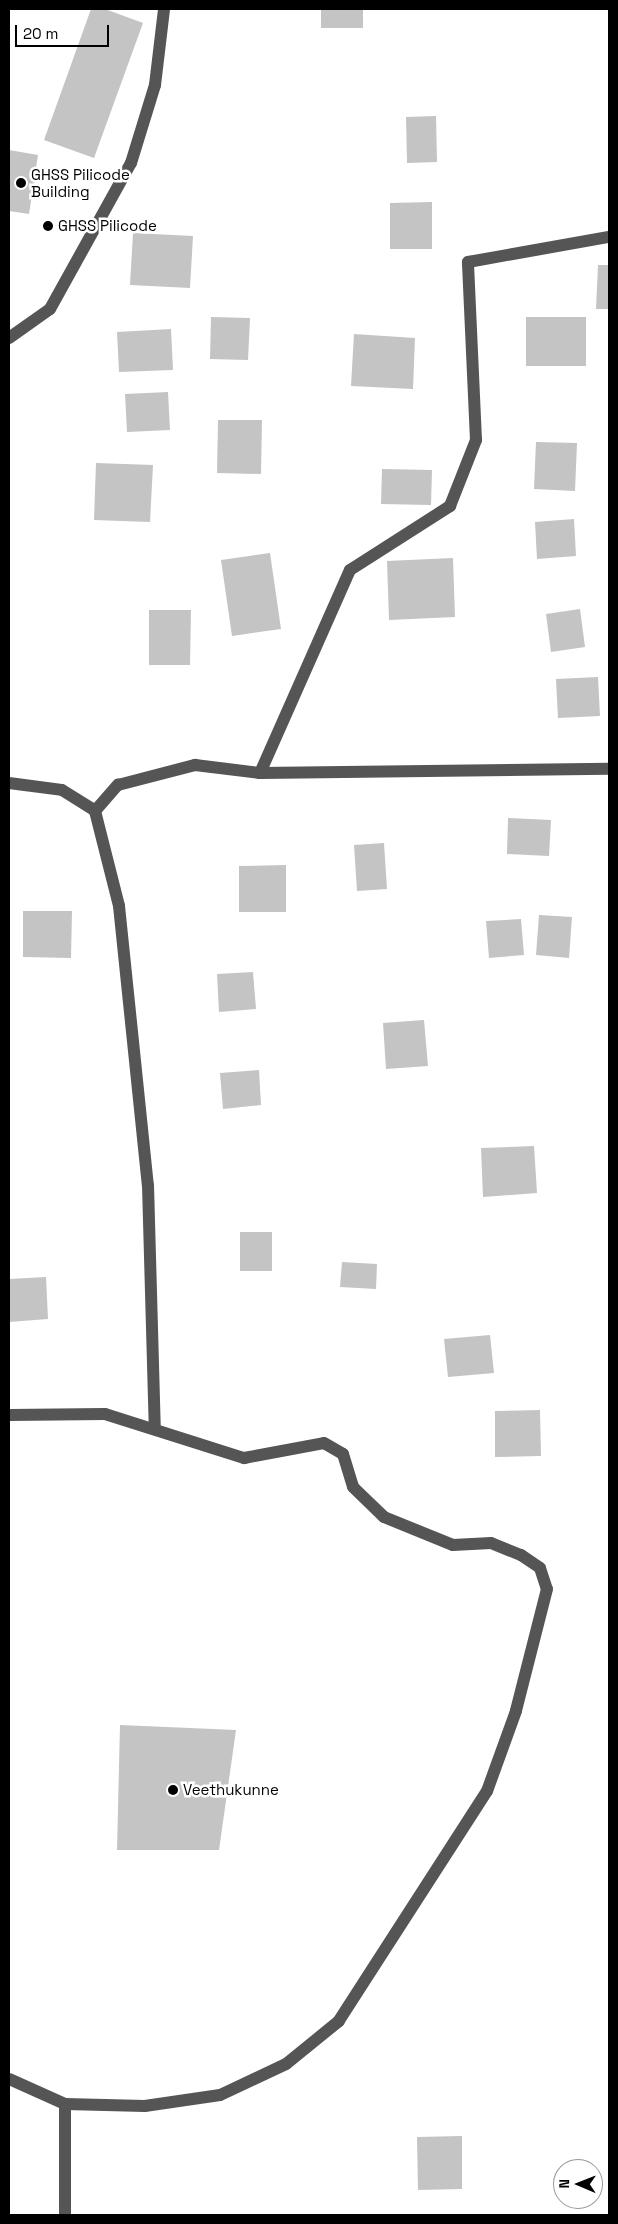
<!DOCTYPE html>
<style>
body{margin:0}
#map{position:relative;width:618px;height:2224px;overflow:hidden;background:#fff;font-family:"Space Grotesk",sans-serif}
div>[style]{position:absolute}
.building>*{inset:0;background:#c4c4c4}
.minor>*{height:12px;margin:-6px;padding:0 6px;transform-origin:6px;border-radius:6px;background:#555}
.dots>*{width:14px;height:14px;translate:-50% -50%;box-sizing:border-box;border:2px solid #fff;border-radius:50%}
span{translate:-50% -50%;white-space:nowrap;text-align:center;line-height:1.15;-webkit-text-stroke:5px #fff;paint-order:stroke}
.poi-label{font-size:15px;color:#000}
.left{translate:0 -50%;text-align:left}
.frame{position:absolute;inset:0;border:10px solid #000;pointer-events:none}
.north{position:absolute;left:553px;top:2159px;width:50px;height:50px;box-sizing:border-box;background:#fff;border:1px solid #999;border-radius:50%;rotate:271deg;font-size:14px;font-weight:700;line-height:20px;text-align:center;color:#000}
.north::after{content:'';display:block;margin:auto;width:18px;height:22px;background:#000;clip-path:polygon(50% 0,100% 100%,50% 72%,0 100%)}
.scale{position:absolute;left:15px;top:25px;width:94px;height:22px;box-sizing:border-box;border:2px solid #000;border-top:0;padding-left:6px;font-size:15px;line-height:18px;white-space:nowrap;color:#000;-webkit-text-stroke:4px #fff;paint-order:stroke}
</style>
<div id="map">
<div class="building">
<i style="clip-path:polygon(91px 9px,105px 9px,143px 23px,94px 158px,44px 140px)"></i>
<i style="clip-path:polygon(321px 9px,363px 9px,363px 28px,321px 28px)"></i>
<i style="clip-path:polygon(436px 116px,437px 162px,407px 163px,406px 117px)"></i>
<i style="clip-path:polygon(9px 150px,38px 155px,29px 214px,9px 211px)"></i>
<i style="clip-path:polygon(432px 202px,432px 249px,390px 249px,390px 203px)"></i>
<i style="clip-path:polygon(133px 233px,193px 236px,190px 288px,130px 285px)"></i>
<i style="clip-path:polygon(598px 265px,609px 265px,609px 309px,596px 309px)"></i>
<i style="clip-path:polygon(211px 317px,250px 318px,248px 360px,210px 359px)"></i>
<i style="clip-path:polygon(526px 317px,586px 317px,586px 366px,526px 366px)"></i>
<i style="clip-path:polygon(171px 329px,173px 370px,119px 372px,117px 332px)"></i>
<i style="clip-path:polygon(354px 334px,415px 338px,413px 389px,351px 386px)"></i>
<i style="clip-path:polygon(168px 392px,170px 430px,127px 432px,125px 394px)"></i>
<i style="clip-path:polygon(218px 420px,262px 420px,261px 474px,217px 473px)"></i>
<i style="clip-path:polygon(536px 442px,577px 443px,575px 491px,534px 489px)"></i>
<i style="clip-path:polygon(96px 463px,153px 465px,150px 522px,94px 520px)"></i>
<i style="clip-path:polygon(382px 469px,432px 470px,431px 505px,381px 504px)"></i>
<i style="clip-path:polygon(574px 519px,576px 556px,537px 559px,535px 522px)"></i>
<i style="clip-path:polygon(270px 553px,281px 629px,232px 636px,221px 560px)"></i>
<i style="clip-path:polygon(453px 558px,455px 617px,389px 620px,387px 561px)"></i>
<i style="clip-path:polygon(580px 609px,585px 647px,551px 652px,546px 614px)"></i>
<i style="clip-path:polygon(149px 610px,191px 610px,190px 665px,149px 665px)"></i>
<i style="clip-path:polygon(598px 677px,600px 716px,558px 718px,556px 679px)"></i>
<i style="clip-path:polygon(508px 818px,551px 820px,549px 856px,507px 854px)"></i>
<i style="clip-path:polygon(384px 843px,387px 889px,357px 891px,354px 845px)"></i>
<i style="clip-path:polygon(286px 865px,286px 912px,239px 912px,239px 866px)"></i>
<i style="clip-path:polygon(23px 911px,72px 911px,71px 958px,23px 957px)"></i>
<i style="clip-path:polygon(539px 915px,572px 917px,569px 958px,536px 955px)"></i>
<i style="clip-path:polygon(521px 919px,524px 955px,489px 958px,486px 921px)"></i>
<i style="clip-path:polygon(253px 972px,256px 1009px,219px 1012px,217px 974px)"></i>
<i style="clip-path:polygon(424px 1020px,428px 1066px,386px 1069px,383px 1023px)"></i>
<i style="clip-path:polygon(259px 1070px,261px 1105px,223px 1109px,220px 1073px)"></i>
<i style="clip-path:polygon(534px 1146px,537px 1193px,483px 1197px,481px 1148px)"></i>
<i style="clip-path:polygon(240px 1232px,272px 1232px,272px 1271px,240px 1271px)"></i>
<i style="clip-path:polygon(342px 1262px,377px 1264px,376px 1289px,340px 1287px)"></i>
<i style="clip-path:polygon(46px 1277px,48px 1319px,9px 1322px,9px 1279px)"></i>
<i style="clip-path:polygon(490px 1335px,494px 1373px,448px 1377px,444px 1339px)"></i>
<i style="clip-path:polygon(540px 1410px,541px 1456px,495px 1457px,495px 1411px)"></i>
<i style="clip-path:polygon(120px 1725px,236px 1730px,219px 1850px,117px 1850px)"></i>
<i style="clip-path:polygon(462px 2136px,462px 2189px,418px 2190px,417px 2137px)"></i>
</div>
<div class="minor">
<i style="left:9px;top:338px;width:50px;rotate:-35.3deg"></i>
<i style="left:50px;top:309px;width:167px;rotate:-61deg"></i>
<i style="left:131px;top:163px;width:82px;rotate:-72.9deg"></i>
<i style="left:155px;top:85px;width:77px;rotate:-83.2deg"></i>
<i style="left:260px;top:773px;width:222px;rotate:-66.1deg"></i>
<i style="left:350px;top:570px;width:119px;rotate:-32.6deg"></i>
<i style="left:450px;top:506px;width:71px;rotate:-68.5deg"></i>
<i style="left:476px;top:440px;width:178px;rotate:-92.6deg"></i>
<i style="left:468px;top:262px;width:143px;rotate:-10.1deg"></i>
<i style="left:9px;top:783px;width:53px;rotate:7.5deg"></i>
<i style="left:62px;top:790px;width:39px;rotate:32deg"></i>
<i style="left:95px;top:811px;width:98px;rotate:75.8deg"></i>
<i style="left:119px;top:906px;width:281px;rotate:84.1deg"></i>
<i style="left:148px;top:1185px;width:244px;rotate:88.4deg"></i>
<i style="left:95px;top:811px;width:35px;rotate:-49deg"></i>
<i style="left:118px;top:785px;width:80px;rotate:-14.6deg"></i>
<i style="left:195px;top:765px;width:65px;rotate:7deg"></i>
<i style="left:260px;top:773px;width:349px;rotate:-0.7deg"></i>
<i style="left:9px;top:1415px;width:96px;rotate:-0.6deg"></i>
<i style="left:105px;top:1414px;width:146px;rotate:17.6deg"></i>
<i style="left:244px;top:1458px;width:81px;rotate:-10.6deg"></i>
<i style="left:324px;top:1443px;width:22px;rotate:30deg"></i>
<i style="left:343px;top:1454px;width:34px;rotate:73deg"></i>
<i style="left:353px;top:1487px;width:43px;rotate:44.1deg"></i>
<i style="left:384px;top:1517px;width:74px;rotate:22.1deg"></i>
<i style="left:453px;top:1545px;width:38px;rotate:-3deg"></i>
<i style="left:491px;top:1543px;width:32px;rotate:22deg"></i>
<i style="left:521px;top:1555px;width:23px;rotate:34deg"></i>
<i style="left:540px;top:1568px;width:22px;rotate:72deg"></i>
<i style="left:547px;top:1589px;width:126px;rotate:104.3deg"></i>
<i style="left:516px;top:1711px;width:85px;rotate:109.9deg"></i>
<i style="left:487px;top:1791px;width:274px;rotate:122.8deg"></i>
<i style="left:339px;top:2021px;width:68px;rotate:140.9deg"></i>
<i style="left:286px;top:2064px;width:73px;rotate:154.8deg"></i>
<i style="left:220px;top:2095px;width:76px;rotate:171.7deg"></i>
<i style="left:145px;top:2106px;width:80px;rotate:-178.6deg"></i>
<i style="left:65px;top:2104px;width:61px;rotate:-155.9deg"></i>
<i style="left:65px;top:2215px;width:111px;rotate:-90deg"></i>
</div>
<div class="dots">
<i style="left:21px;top:183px;background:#000"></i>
<i style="left:48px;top:226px;background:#000"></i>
<i style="left:173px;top:1790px;background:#000"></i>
</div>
<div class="poi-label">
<span class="left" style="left:31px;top:183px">GHSS Pilicode<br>Building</span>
<span class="left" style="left:58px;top:226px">GHSS Pilicode</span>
<span class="left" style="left:183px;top:1790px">Veethukunne</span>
</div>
<div class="frame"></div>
<div class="north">N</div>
<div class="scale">20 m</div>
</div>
